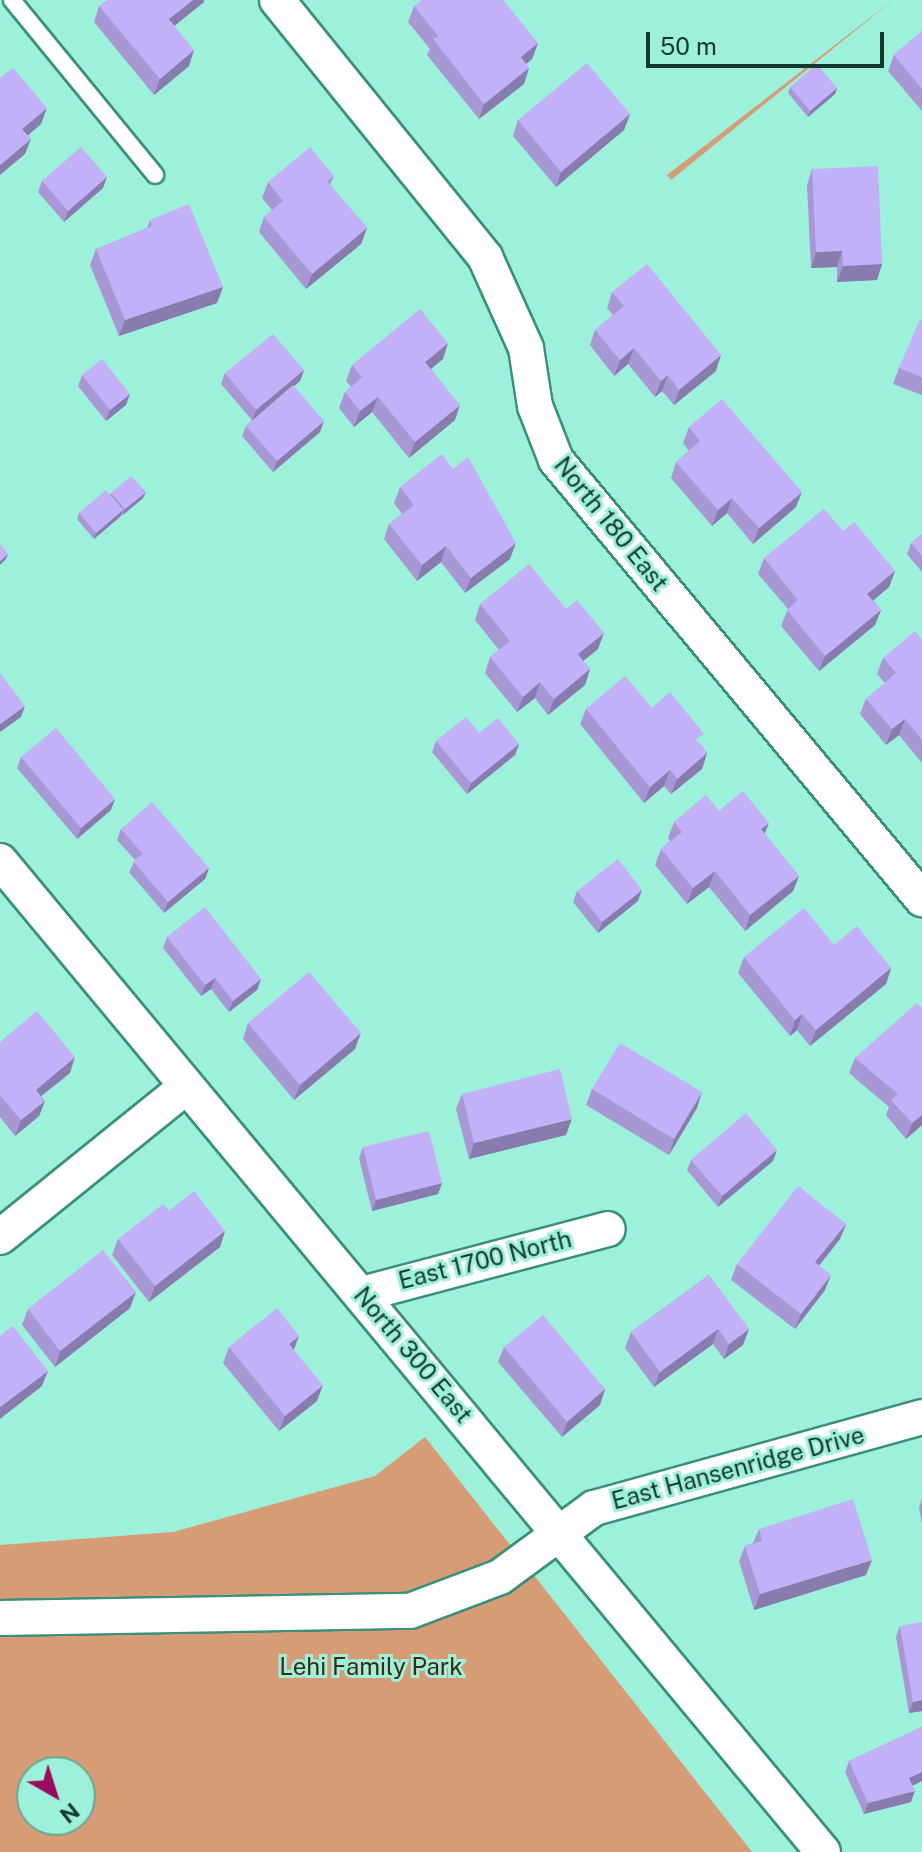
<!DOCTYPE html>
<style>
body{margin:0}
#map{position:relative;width:922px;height:1852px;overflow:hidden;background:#9df0d9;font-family:"Public Sans",sans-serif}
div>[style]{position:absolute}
.green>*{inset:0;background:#d59c76}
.roads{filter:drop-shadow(2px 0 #3b8f7b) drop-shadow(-2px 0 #3b8f7b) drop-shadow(0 2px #3b8f7b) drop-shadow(0 -2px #3b8f7b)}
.service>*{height:16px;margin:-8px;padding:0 8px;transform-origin:8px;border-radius:8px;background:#fff}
.minor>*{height:34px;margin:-17px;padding:0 17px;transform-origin:17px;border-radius:17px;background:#fff}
.wall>*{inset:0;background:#a798d5}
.shaded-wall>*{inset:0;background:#887cae}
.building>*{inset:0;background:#c2b1f8}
span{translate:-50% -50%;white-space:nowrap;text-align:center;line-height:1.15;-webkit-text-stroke:6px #9df0d9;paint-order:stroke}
.street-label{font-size:24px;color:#15382f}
.park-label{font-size:24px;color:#422712}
.north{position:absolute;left:16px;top:1756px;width:80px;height:80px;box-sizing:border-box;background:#9df0d9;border:2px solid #67a695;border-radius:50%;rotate:141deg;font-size:22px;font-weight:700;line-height:32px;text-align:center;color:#15382f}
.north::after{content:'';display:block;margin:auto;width:28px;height:36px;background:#9b0b5b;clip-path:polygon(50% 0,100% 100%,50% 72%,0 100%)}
.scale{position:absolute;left:646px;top:32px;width:238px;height:36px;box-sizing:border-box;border:4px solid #15382f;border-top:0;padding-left:10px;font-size:24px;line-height:28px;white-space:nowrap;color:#15382f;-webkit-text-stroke:6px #9df0d9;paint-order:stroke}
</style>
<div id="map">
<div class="green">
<i style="clip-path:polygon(524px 0,667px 175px,893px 0,671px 180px)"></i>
<i style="clip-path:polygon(evenodd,425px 1437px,752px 1852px,0 1852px,0 1545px,173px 1532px,375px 1476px,425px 1437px,32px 1772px,80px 1772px,80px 1820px,32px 1820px,32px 1772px)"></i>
</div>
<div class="roads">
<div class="service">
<i style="left:12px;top:0;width:226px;rotate:50.7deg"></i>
</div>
<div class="minor">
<i style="left:277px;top:0;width:331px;rotate:51deg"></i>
<i style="left:485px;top:257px;width:100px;rotate:65.7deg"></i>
<i style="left:526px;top:348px;width:59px;rotate:81.2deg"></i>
<i style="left:535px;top:406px;width:58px;rotate:68.7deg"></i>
<i style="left:556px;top:460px;width:572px;rotate:50.18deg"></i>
<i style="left:0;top:861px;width:1288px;rotate:50.29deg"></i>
<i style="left:0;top:1237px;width:240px;rotate:-38.9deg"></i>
<i style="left:362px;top:1294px;width:254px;rotate:-14.8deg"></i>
<i style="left:0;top:1618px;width:410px;rotate:-1deg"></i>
<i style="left:410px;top:1611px;width:96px;rotate:-20.7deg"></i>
<i style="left:500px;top:1577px;width:117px;rotate:-36.3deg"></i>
<i style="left:594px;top:1508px;width:340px;rotate:-15.5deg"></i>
</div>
</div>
<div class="wall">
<i style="clip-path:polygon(108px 0,204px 0,204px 2px,174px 26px,189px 66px,154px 95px,94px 22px,99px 6px)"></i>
<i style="clip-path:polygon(414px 6px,538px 43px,532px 59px,526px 64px,529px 68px,524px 84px,479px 119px,427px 55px,430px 49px,408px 22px)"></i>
<i style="clip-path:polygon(922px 31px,922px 111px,888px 71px,894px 55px)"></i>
<i style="clip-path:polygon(790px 87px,837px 88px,835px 94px,808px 117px,788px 93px)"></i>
<i style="clip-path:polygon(630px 114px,624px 130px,556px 187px,513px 136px,518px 120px)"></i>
<i style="clip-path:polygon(812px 169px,882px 264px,877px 280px,837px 282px,837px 267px,811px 268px,807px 185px)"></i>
<i style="clip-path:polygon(334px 176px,330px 185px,367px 228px,361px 244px,306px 289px,259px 232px,264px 217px,272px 210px,262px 198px,268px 182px)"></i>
<i style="clip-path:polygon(107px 177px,103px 188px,64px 222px,38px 192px,42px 181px)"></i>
<i style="clip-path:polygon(150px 220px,223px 287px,217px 303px,119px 336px,90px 265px,96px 249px,147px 228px)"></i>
<i style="clip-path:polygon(612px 292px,716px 371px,674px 405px,662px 391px,655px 397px,628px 364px,614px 376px,590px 345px,595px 330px,613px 315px,607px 308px)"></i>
<i style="clip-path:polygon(922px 320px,922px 395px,893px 384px,899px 368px)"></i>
<i style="clip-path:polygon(443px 359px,431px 369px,455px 420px,409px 458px,372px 412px,354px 427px,339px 408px,345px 392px,351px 387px,346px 381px,352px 365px)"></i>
<i style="clip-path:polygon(304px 370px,300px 381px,294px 386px,320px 432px,273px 472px,242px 436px,246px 426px,252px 420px,221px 384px,225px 373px)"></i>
<i style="clip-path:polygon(82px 375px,126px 405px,106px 421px,78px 386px)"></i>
<i style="clip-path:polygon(689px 427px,796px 507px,753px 544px,727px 513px,712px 526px,671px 478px,676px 462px,689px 451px,683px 443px)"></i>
<i style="clip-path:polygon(400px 487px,510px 559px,465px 593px,441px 562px,417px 581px,384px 539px,389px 524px,402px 514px,394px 503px)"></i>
<i style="clip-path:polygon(111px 493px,143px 498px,123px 515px,122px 513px,121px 516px,94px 539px,77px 519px,79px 513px,110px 495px)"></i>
<i style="clip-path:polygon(843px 531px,895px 571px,889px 587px,873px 600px,881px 610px,875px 625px,819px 671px,781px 626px,788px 609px,758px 574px,764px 558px)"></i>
<i style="clip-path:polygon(922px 534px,922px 572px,907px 554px,911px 543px)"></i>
<i style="clip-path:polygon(480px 604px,598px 649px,583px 661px,590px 669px,585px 685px,548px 715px,535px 698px,517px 712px,485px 673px,490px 657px,499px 650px,475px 620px)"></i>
<i style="clip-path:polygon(922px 640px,922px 763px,899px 735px,886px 745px,860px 714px,866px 699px,885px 683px,877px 674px,883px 658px)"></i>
<i style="clip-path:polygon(652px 708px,700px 744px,707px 753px,702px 769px,671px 794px,664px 786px,644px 803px,580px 724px,586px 709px)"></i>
<i style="clip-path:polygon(479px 733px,519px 744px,515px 755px,467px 794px,432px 752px,436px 741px)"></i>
<i style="clip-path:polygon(21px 757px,111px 810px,77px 839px,17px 768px)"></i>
<i style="clip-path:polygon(719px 811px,765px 834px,799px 876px,793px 891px,745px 931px,709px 887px,687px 904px,655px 865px,661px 849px,670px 841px,668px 838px,674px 822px)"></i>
<i style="clip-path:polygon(121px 829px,209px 868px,205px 879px,164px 913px,129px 872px,135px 860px,117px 840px)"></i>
<i style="clip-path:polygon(577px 891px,638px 901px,598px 933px,573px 902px)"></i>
<i style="clip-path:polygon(167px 937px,261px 979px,257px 990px,229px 1012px,211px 989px,201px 996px,163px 948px)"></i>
<i style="clip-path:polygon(744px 957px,891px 968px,886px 984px,810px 1046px,797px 1030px,790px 1036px,738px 973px)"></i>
<i style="clip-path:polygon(922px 1008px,922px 1125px,906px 1139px,886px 1115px,889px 1107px,849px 1073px,855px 1058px)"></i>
<i style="clip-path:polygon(248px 1023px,355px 1049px,294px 1100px,243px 1039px)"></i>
<i style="clip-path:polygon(0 1042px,70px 1073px,41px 1096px,45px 1101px,39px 1116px,15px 1136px,0 1117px)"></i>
<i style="clip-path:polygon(592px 1089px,697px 1108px,669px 1155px,586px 1105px)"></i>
<i style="clip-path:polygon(462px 1094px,566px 1135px,469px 1159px,456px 1109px)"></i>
<i style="clip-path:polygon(363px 1147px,442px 1183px,438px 1194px,372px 1211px,359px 1158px)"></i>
<i style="clip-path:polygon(691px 1160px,773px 1161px,718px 1207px,687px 1170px)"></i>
<i style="clip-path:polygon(846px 1224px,840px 1239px,819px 1266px,825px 1290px,795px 1329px,731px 1280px,737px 1264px)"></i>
<i style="clip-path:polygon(225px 1231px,220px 1247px,149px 1302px,112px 1255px,118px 1239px)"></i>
<i style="clip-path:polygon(709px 1275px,743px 1345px,724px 1359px,713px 1344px,654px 1387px,625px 1348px,631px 1332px)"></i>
<i style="clip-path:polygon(130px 1308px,55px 1367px,22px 1325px,28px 1309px)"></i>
<i style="clip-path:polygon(229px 1347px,294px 1350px,317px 1401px,279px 1431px,223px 1363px)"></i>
<i style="clip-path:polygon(504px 1347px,605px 1389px,600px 1405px,562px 1437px,498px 1362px)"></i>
<i style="clip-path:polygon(922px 1498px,922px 1524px,919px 1508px)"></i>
<i style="clip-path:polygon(759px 1529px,866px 1575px,754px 1610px,739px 1561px,745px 1546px,753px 1543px)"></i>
<i style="clip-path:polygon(900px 1626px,922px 1711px,909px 1713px,896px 1637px)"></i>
<i style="clip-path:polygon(922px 1727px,922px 1781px,912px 1786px,911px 1802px,864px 1814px,845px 1772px,849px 1761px)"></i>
</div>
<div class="shaded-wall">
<i style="clip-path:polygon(193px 0,204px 0,204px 2px,163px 35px,169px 19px)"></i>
<i style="clip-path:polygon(538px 43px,532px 59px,515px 73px,521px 57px)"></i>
<i style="clip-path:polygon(194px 50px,189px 66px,154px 95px,160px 79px)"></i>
<i style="clip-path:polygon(529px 68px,524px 84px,479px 119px,484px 104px)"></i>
<i style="clip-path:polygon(837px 88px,835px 94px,808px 117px,810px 111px)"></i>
<i style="clip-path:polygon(47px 108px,41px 124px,17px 145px,22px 129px)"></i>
<i style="clip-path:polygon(630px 114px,624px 130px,556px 187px,561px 172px)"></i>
<i style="clip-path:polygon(31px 139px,25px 154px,0 175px,0 165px)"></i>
<i style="clip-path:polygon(107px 177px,103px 188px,64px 222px,68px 211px)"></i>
<i style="clip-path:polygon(367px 228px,361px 244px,306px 289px,312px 274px)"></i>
<i style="clip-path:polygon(842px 251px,837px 267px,811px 268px,816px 252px)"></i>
<i style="clip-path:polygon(882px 264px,877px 280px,837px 282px,843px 266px)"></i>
<i style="clip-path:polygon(223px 287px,217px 303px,119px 336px,125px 320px)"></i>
<i style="clip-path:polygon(448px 343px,443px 359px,420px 378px,425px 362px)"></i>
<i style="clip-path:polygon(634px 348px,628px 364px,614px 376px,620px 360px)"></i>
<i style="clip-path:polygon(721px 355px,716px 371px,674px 405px,679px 390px)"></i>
<i style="clip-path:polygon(304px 370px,300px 381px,252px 421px,256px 410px)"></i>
<i style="clip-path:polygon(668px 375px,662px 391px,655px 397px,661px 381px)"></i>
<i style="clip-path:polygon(130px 394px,126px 405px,106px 421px,110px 410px)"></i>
<i style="clip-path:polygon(378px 397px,372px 412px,354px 427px,360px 411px)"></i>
<i style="clip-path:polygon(460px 405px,455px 420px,409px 458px,415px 442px)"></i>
<i style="clip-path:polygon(324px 421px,320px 432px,273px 472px,277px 461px)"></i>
<i style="clip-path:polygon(146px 492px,143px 498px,123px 515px,125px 509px)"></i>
<i style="clip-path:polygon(802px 492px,796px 507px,753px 544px,759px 528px)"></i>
<i style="clip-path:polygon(732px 498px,727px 513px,712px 526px,718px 510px)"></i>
<i style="clip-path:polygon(123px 510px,121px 516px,94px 539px,96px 533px)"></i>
<i style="clip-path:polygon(516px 543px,510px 559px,465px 593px,471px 578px)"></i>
<i style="clip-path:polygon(446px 546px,441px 562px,417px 581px,422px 565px)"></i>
<i style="clip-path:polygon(8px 554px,6px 559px,0 565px,0 561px)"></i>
<i style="clip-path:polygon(895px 571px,889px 587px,862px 610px,867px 594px)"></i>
<i style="clip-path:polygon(881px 610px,875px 625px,819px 671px,825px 656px)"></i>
<i style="clip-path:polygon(604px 633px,598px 649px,572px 670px,578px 654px)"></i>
<i style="clip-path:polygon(590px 669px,585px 685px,548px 715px,554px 699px)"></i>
<i style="clip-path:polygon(540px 682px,535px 698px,517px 712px,523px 697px)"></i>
<i style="clip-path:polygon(25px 706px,21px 717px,0 732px,0 724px)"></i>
<i style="clip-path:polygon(905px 719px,899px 735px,886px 745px,892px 729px)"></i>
<i style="clip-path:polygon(519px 744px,515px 755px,467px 794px,471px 783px)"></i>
<i style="clip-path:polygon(707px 753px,702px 769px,671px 794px,677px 779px)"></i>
<i style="clip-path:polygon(670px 770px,664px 786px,644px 803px,650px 787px)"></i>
<i style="clip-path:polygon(115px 799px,111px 810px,77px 839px,81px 828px)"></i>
<i style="clip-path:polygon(769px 823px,763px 838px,761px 829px)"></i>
<i style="clip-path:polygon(209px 868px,205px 879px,164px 913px,168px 902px)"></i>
<i style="clip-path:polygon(715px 871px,709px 887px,687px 904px,693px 888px)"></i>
<i style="clip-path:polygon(799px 876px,793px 891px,745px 931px,750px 915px)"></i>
<i style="clip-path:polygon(642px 890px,638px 901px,598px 933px,602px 922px)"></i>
<i style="clip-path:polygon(891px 968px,886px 984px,810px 1046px,816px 1030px)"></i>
<i style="clip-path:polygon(215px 978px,211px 989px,201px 996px,205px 985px)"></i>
<i style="clip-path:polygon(261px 979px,257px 990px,229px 1012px,233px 1001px)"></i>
<i style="clip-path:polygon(802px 1014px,797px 1030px,790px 1036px,795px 1020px)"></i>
<i style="clip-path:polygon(361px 1033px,355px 1049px,294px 1100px,300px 1085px)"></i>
<i style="clip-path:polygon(75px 1057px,70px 1073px,30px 1105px,36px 1090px)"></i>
<i style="clip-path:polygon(702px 1092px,697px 1108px,669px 1155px,674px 1139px)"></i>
<i style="clip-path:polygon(45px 1101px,39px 1116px,15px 1136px,21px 1120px)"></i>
<i style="clip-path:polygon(922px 1115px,922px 1125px,906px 1139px,912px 1123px)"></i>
<i style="clip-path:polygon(572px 1119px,566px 1135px,469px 1159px,474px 1143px)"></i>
<i style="clip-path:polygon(777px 1150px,773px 1161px,718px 1207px,722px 1196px)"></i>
<i style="clip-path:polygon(442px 1183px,438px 1194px,372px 1211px,376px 1200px)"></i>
<i style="clip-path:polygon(846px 1224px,840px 1239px,809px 1278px,815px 1262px)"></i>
<i style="clip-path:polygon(225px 1231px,220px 1247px,149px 1302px,155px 1286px)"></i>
<i style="clip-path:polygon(831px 1275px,825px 1290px,795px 1329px,801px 1314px)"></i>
<i style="clip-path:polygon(136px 1292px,130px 1308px,55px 1367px,60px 1351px)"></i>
<i style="clip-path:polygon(718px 1329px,713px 1344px,654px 1387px,660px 1372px)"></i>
<i style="clip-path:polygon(749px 1329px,743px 1345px,724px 1359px,729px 1344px)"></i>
<i style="clip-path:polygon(299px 1336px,293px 1352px,289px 1344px)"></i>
<i style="clip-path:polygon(48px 1371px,42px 1386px,0 1419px,0 1407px)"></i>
<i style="clip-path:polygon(323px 1385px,317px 1401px,279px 1431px,285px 1416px)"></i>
<i style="clip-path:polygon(605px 1389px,600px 1405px,562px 1437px,567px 1422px)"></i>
<i style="clip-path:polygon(872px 1560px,866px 1575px,754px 1610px,760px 1594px)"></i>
<i style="clip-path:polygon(922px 1700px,922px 1711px,909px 1713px,913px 1702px)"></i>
<i style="clip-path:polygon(922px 1772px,922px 1781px,905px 1789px,909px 1778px)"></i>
<i style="clip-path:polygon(915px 1791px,911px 1802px,864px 1814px,868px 1803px)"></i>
</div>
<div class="building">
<i style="clip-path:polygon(108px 0,193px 0,169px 19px,194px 50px,160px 79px,99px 6px)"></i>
<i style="clip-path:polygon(422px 0,503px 0,538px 43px,521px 57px,529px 68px,484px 104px,433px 39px,438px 36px,414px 6px)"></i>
<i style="clip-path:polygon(922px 31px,922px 89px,894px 55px)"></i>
<i style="clip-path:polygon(587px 63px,630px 114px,561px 172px,518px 120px)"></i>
<i style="clip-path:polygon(817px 64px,837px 88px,810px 111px,790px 87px)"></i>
<i style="clip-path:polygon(13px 68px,47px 108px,22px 129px,31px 139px,0 165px,0 78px)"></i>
<i style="clip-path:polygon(81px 147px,107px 177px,68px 211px,42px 181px)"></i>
<i style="clip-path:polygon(310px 147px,334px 176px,327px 181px,367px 228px,312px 274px,264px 217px,283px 201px,268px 182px)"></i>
<i style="clip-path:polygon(878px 166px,882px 264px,843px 266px,842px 251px,816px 252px,812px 169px)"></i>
<i style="clip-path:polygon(189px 204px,223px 287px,125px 320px,96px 249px,152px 226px,150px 220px)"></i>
<i style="clip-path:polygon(647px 264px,721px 355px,679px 390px,668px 375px,661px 381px,634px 348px,620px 360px,595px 330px,624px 306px,612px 292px)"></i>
<i style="clip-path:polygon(420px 309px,448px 343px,425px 362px,460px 405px,415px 442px,378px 397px,360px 411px,345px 392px,362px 377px,352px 365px)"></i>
<i style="clip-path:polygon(920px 319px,922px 320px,922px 377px,899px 368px)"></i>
<i style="clip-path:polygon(273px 334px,304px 370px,256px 410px,225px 373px)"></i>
<i style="clip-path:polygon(102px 359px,130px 394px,110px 410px,82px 375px)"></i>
<i style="clip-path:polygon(293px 385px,324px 421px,277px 461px,246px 426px)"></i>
<i style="clip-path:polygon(722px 399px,802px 492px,759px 528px,732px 498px,718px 510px,676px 462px,700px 441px,689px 427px)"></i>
<i style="clip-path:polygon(442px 454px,453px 469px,468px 457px,516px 543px,471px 578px,446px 546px,422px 565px,389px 524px,414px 505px,400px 487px)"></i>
<i style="clip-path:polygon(131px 476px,146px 492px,125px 509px,111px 493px)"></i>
<i style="clip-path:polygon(106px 490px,123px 510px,96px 533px,79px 513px)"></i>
<i style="clip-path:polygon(824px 509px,843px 531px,854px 522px,895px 571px,867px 594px,881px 610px,825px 656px,787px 610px,798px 600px,764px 558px)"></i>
<i style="clip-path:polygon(922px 534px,922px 556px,911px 543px)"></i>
<i style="clip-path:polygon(0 544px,8px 554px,0 561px)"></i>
<i style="clip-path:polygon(529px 564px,566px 609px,577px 600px,604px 633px,578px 654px,590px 669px,554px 699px,540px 682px,523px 697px,490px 657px,510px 641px,480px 604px)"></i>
<i style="clip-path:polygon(915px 631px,922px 640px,922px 740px,905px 719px,892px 729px,866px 699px,896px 673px,883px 658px)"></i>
<i style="clip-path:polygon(0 673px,25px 706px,0 724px)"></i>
<i style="clip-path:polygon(625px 676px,652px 708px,670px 692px,704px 734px,696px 740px,707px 753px,677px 779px,670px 770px,650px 787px,586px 709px)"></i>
<i style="clip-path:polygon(466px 717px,479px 733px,498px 718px,519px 744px,471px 783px,436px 741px)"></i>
<i style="clip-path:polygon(56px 728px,115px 799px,81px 828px,21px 757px)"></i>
<i style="clip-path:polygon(743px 791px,769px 823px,761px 829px,799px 876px,750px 915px,715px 871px,693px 888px,661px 849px,682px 832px,674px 822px,706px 795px,719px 811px)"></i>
<i style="clip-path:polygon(152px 802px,209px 868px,168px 902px,133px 861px,143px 854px,121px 829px)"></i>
<i style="clip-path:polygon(618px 859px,642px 890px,602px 922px,577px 891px)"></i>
<i style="clip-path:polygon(205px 907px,261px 979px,233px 1001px,215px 978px,205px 985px,167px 937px)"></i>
<i style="clip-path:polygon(804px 908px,834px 945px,857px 926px,891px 968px,816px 1030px,802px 1014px,795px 1020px,744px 957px)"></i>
<i style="clip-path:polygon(309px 972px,361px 1033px,300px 1085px,248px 1023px)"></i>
<i style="clip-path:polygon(917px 1003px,922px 1008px,922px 1115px,912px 1123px,891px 1100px,898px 1094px,855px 1058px)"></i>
<i style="clip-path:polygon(37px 1011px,75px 1057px,36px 1090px,45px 1101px,21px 1120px,0 1095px,0 1042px)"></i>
<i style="clip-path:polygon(620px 1043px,702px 1092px,674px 1139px,592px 1089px)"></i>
<i style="clip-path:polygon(560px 1069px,572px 1119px,474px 1143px,462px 1094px)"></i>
<i style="clip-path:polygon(746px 1113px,777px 1150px,722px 1196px,691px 1160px)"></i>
<i style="clip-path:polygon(429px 1131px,442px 1183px,376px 1200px,363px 1147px)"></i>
<i style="clip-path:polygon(798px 1186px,846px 1224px,815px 1262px,831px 1275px,801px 1314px,737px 1264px)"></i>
<i style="clip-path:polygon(194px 1191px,225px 1231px,155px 1286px,118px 1239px,163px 1204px,169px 1211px)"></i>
<i style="clip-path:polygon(103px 1250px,136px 1292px,60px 1351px,28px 1309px)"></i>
<i style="clip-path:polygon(709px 1275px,749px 1329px,729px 1344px,718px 1329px,660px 1372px,631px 1332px)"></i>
<i style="clip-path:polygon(277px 1308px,299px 1336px,289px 1344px,323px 1385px,285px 1416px,229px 1347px)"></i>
<i style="clip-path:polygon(543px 1315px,605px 1389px,567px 1422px,504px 1347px)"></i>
<i style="clip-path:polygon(13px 1326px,48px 1371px,0 1407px,0 1336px)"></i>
<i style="clip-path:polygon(853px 1499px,872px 1560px,760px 1594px,745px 1546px,762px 1541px,759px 1529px)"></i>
<i style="clip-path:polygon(922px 1622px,922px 1700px,913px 1702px,900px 1626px)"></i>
<i style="clip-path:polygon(922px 1727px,922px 1772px,909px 1778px,915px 1791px,868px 1803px,849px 1761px)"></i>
</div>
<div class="street-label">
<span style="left:611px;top:524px;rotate:51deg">North 180 East</span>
<span style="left:485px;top:1260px;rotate:-14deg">East 1700 North</span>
<span style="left:413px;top:1355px;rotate:50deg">North 300 East</span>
<span style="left:738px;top:1468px;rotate:-15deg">East Hansenridge Drive</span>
</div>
<div class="park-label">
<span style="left:371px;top:1667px">Lehi Family Park</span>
</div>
<div class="north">N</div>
<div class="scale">50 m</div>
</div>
